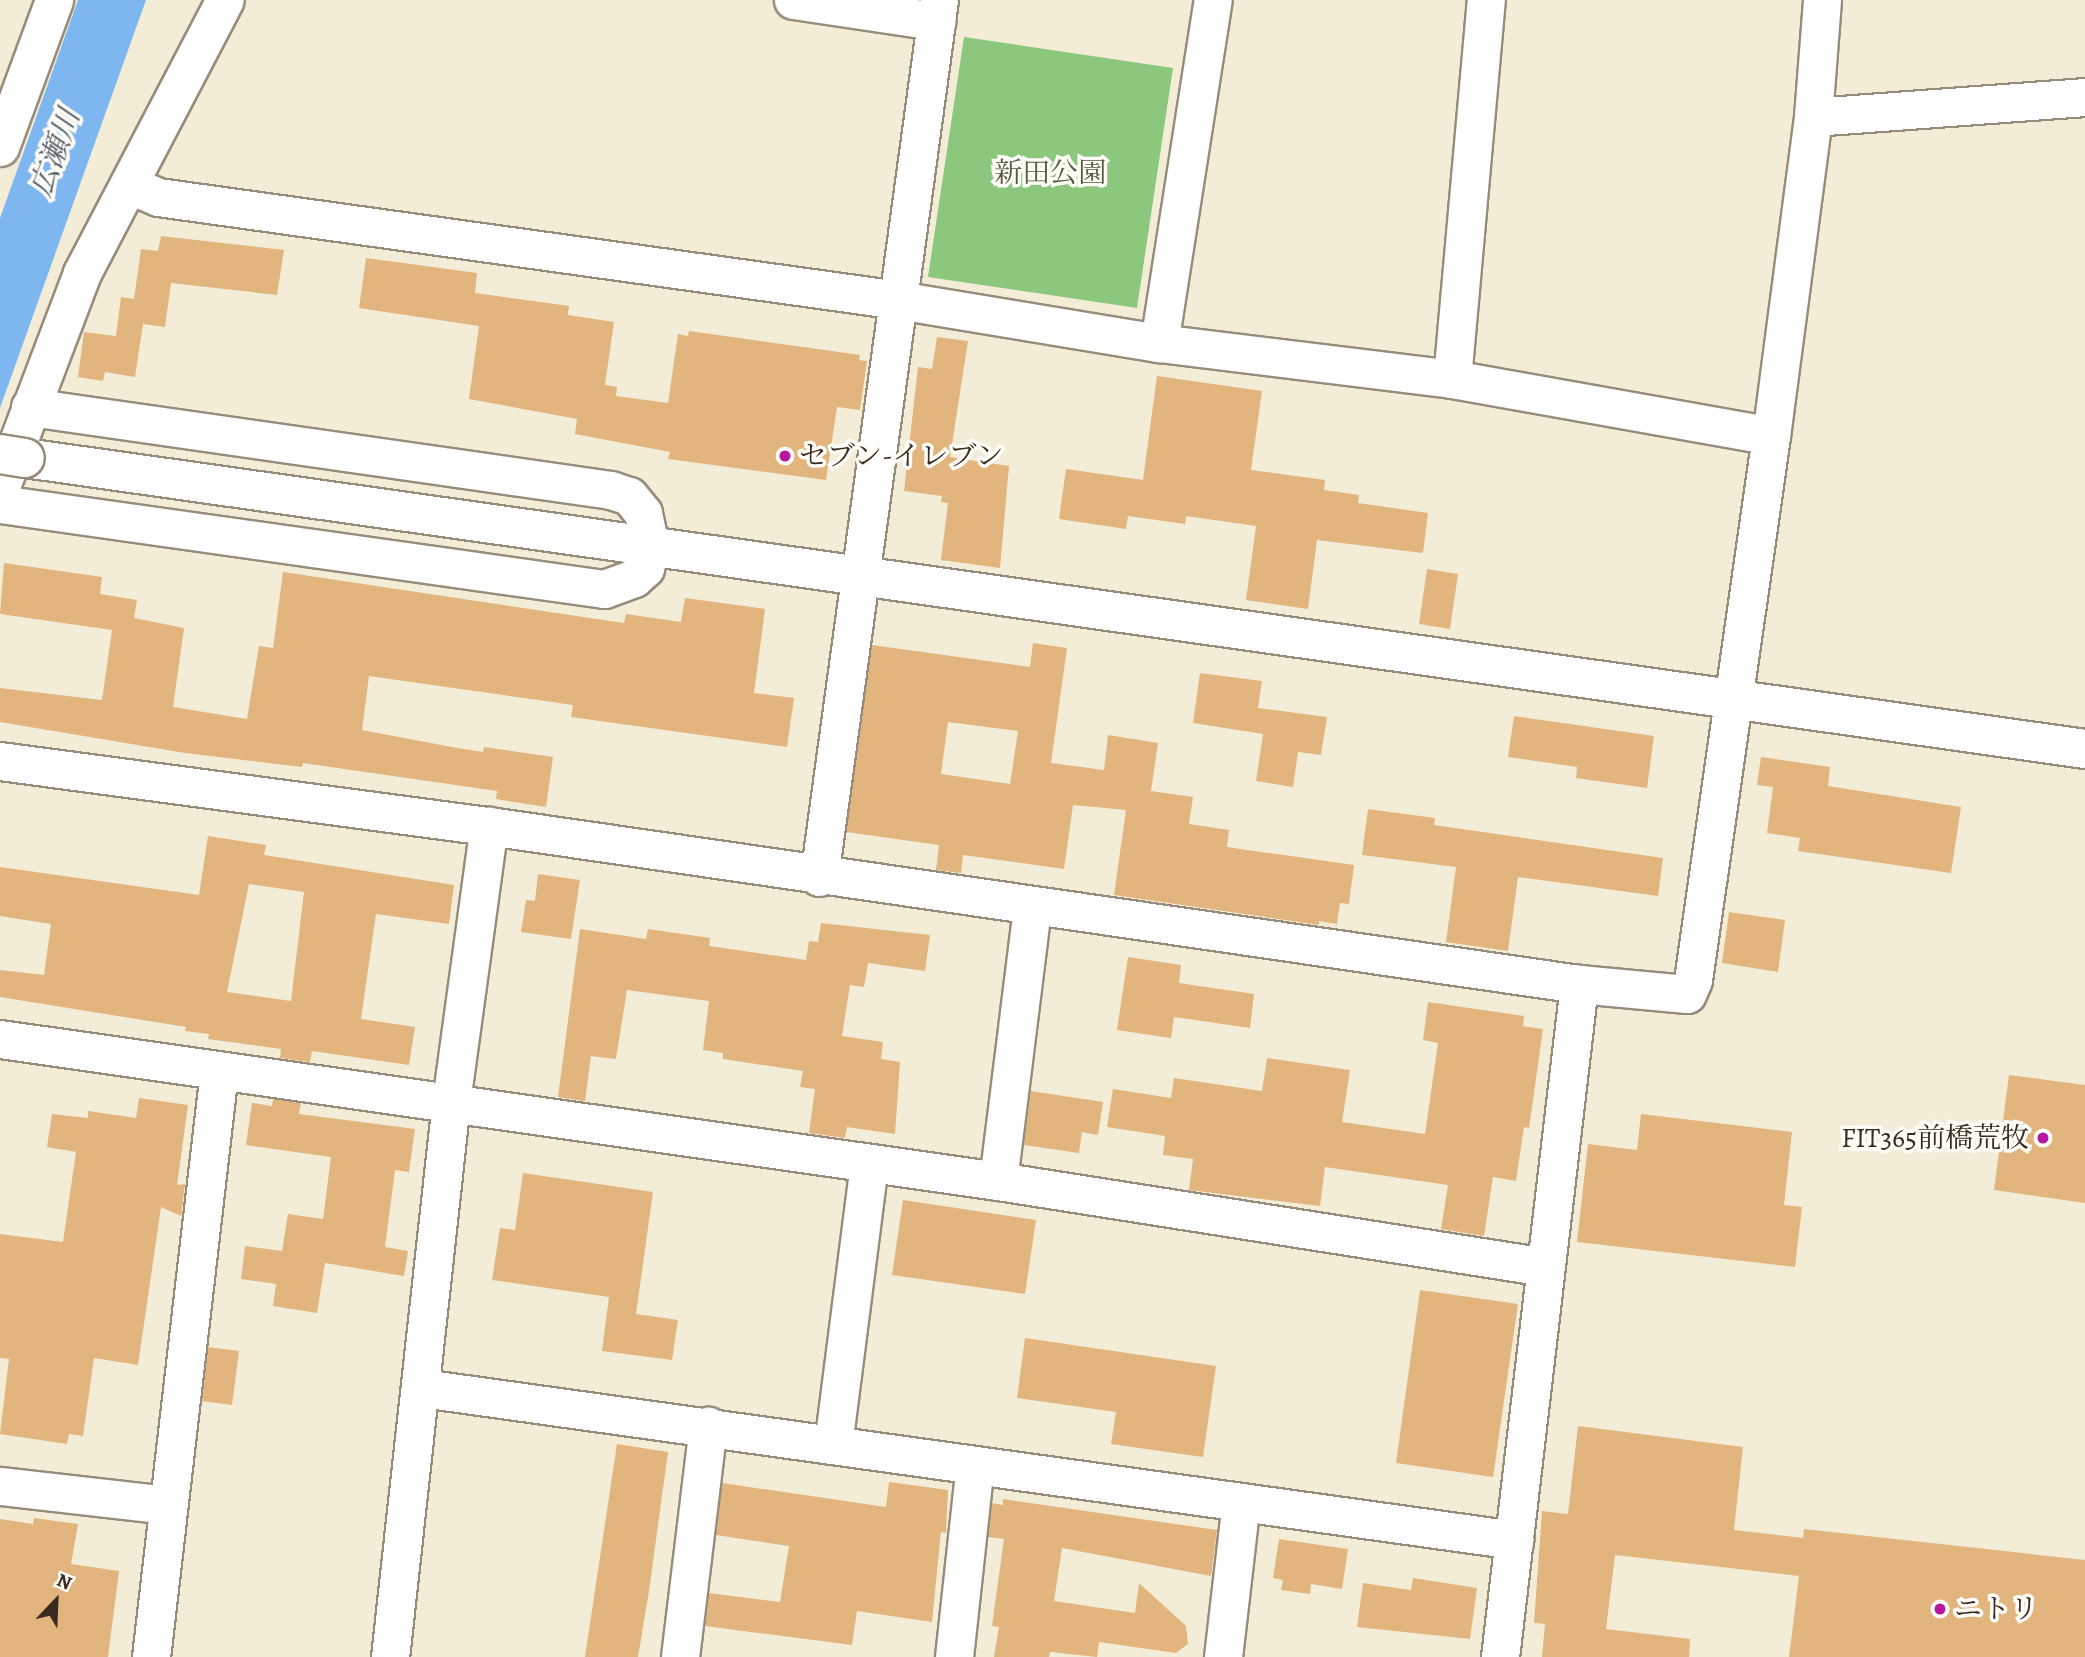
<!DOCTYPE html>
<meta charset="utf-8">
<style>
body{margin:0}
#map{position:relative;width:2085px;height:1657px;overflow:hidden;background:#f3edd8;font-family:Alegreya,"Noto Serif JP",serif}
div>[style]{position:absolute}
.green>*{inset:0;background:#8bc77c}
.water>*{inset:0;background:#7eb7ef}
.building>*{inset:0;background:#e2b47e}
.roads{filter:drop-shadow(2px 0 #978c7b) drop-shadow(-2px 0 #978c7b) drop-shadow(0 2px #978c7b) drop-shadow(0 -2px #978c7b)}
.minor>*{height:37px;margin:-18.5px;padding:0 18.5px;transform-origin:18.5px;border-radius:18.5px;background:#fff}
.tertiary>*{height:38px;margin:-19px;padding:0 19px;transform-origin:19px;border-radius:19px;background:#fff}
.bridges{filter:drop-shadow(2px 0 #978c7b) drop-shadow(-2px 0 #978c7b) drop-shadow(0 2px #978c7b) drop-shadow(0 -2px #978c7b)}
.tertiary-bridge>*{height:38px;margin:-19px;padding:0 19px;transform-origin:19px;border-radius:19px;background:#fff}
.dots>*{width:19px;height:19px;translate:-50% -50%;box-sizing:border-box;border:4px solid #fdfcf7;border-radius:50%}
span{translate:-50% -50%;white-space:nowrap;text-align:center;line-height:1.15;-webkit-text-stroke:7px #fdfcf7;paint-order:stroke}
.park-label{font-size:28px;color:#53593a}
.poi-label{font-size:28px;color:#3b2a1e}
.left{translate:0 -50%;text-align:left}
.right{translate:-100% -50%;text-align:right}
.water-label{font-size:30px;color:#525b67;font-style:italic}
.north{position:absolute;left:21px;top:1566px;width:70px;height:70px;-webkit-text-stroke:5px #fdfcf7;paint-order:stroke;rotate:23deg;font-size:19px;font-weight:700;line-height:28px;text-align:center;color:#3b2a1e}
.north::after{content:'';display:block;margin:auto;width:24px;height:32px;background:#3b2a1e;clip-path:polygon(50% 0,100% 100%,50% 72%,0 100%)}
</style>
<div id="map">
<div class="green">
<i style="clip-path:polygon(964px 37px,1173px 68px,1137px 308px,928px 277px)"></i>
</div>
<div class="water">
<i style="clip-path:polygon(78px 0,146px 0,0 408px,0 218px)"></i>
</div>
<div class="building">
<i style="clip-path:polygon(161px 236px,284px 250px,277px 295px,171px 283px,165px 327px,143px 324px,135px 377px,105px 372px,103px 381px,78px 377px,84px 332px,116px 336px,121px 297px,134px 299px,141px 249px,158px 251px)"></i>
<i style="clip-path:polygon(366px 258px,477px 273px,475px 293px,569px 306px,568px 315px,614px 322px,605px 385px,617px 387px,616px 396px,668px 403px,678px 334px,688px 336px,689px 331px,860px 355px,859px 360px,867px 361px,860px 410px,837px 407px,826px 480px,668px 459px,670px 452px,575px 434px,577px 419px,469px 399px,479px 326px,359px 308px)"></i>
<i style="clip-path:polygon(937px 337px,968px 341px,950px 457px,1009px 466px,1000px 568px,941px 560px,948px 503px,941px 502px,942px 496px,904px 491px,918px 367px,932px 369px)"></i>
<i style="clip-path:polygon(1157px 376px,1262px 391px,1251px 470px,1325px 480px,1324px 490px,1359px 495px,1358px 503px,1428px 513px,1423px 553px,1317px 540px,1308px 609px,1246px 600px,1256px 526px,1186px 516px,1185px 524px,1128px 516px,1126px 529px,1059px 519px,1066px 469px,1143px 480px)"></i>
<i style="clip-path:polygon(4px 563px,102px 577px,100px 594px,137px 600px,134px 618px,184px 628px,173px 707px,247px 719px,259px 646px,273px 648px,283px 572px,624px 623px,626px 614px,681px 622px,685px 598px,765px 609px,754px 693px,794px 698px,787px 747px,571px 717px,573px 705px,369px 676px,362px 730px,457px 748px,483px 752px,484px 747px,553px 757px,546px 807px,496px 799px,497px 791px,303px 763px,302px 767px,185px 753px,0 722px,0 688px,102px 700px,112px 630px,0 614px)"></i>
<i style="clip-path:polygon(1427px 569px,1458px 574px,1450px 629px,1419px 624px)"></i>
<i style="clip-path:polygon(evenodd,1033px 643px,1067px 648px,1051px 763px,1104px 770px,1108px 735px,1158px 743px,1151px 791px,1193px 797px,1189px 824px,1229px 830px,1227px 847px,1354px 865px,1349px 904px,1340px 903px,1337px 924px,1319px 921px,1319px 925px,1114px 895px,1126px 810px,1073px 805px,1064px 869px,963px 855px,961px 873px,936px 870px,939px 845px,846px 832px,872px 645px,1030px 667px,1033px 643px,948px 722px,1018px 731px,1010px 784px,941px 774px,948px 722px)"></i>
<i style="clip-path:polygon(1200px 673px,1262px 681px,1258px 708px,1327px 717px,1321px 755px,1298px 752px,1293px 787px,1256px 781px,1263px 734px,1193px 723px)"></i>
<i style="clip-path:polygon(1514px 716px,1654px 736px,1647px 788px,1576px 778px,1577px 767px,1508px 757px)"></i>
<i style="clip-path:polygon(1761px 757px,1830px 767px,1828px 786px,1961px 807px,1951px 873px,1798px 851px,1800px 838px,1767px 833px,1773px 787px,1757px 785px)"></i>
<i style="clip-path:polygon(1368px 809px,1435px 818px,1434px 825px,1663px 858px,1658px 896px,1518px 877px,1508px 951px,1446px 942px,1456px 867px,1362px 855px)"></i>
<i style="clip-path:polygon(evenodd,208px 836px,266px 845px,264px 855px,454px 885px,449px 924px,376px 914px,361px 1019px,415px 1027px,409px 1065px,312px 1051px,310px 1062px,280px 1058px,281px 1049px,208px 1039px,209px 1034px,185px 1031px,186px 1027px,0 997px,0 970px,44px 975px,51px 924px,0 916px,0 867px,199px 895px,208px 836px,249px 884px,304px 892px,291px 1001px,227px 992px,249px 884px)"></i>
<i style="clip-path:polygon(538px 874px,580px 880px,571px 939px,521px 932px,526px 900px,535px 901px)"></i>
<i style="clip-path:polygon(1729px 912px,1785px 920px,1778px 972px,1722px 963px)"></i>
<i style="clip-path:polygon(821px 923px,930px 935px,925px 971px,868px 963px,864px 987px,850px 985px,842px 1036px,883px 1042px,881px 1059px,900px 1062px,895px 1134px,847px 1127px,845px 1138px,809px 1133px,815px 1089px,800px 1087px,803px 1071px,723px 1059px,723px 1053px,703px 1050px,709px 1001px,627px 990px,616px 1059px,591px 1056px,585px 1101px,558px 1097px,580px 929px,646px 939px,648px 929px,710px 938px,709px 946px,806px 960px,809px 941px,818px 942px)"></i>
<i style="clip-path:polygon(1128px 957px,1181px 965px,1179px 983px,1254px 994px,1250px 1028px,1174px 1017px,1171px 1038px,1117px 1030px)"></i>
<i style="clip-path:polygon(1428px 1002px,1524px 1016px,1523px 1026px,1543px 1029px,1529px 1128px,1524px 1127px,1516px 1181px,1493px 1177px,1484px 1236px,1441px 1229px,1448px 1185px,1325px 1167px,1320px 1206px,1189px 1190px,1193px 1159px,1163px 1155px,1165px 1136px,1107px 1127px,1113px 1089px,1171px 1098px,1174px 1078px,1262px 1091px,1267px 1058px,1350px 1070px,1342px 1122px,1425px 1134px,1438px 1043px,1423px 1040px)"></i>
<i style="clip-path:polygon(2009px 1075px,2085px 1085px,2085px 1203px,1994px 1190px)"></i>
<i style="clip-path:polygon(1031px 1091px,1103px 1102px,1098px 1135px,1082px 1132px,1079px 1153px,1024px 1145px)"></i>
<i style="clip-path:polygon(139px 1098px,188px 1105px,177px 1185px,185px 1184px,181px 1216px,161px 1207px,138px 1365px,94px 1358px,83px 1436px,69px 1434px,67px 1444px,0 1434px,9px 1359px,0 1358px,0 1234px,63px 1242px,76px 1152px,47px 1147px,52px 1114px,88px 1118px,88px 1111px,136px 1118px)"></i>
<i style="clip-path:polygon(273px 1099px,301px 1103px,299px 1114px,415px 1129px,409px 1172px,395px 1170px,385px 1247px,408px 1251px,404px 1276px,325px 1263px,317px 1313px,273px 1306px,276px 1284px,241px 1279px,245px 1246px,282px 1251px,288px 1214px,323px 1219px,331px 1157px,246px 1145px,252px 1103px,272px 1106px)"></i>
<i style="clip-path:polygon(1641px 1114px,1792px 1132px,1784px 1205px,1802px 1207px,1795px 1267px,1577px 1242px,1588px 1144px,1637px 1150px)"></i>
<i style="clip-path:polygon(523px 1173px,653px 1192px,636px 1314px,678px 1320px,672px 1360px,602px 1351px,609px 1297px,492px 1280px,500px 1228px,515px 1230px)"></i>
<i style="clip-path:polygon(903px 1200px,1036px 1220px,1025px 1294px,892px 1275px)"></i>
<i style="clip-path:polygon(1420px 1290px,1518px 1304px,1493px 1477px,1396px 1463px)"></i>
<i style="clip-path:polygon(1025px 1338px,1216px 1366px,1203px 1457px,1111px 1444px,1116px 1412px,1017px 1398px)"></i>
<i style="clip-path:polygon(208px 1347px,239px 1351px,232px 1405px,202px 1401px)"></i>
<i style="clip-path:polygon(1578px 1426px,1743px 1447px,1734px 1530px,1803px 1538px,1804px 1529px,2085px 1560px,2085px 1657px,1789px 1657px,1799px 1576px,1615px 1555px,1606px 1629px,1690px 1639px,1689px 1657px,1542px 1657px,1545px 1624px,1534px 1623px,1542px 1511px,1568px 1514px)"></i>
<i style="clip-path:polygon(617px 1444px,668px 1452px,649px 1591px,638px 1657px,585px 1657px)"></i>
<i style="clip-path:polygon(889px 1482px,948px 1490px,946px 1533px,941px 1532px,932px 1622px,857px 1611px,852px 1645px,705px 1626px,709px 1593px,780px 1602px,789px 1546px,716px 1535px,722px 1483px,886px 1507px)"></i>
<i style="clip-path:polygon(1003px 1499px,1217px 1530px,1211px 1576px,1062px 1548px,1054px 1601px,1135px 1613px,1139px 1583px,1186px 1626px,1188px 1644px,1176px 1653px,1099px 1642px,1097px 1657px,1050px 1652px,1049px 1657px,994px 1657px,999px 1627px,992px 1626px,1004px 1539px,988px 1537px,992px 1503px,1003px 1505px)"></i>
<i style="clip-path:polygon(34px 1518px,78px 1524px,71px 1564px,119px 1571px,108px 1657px,0 1657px,0 1519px,33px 1524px)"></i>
<i style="clip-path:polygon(1279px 1539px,1348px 1549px,1342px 1589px,1311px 1584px,1310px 1594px,1281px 1590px,1283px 1580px,1273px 1578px)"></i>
<i style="clip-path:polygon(1413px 1578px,1477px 1588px,1470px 1639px,1357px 1627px,1363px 1583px,1411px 1590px)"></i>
</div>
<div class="roads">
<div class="minor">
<i style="left:793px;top:0;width:145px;rotate:8.4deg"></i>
<i style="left:1813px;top:117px;width:273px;rotate:-4.2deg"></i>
<i style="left:0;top:147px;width:157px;rotate:-69.8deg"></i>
<i style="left:130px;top:185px;width:30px;rotate:23deg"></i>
<i style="left:158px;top:197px;width:747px;rotate:7.92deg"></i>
<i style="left:898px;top:300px;width:265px;rotate:9.4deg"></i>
<i style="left:1159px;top:343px;width:295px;rotate:7deg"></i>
<i style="left:1452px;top:379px;width:324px;rotate:10.1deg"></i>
<i style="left:1159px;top:343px;width:347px;rotate:-81.1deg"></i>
<i style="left:1452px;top:379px;width:381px;rotate:-84.9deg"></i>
<i style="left:0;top:489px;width:231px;rotate:-69.2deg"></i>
<i style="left:82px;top:273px;width:308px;rotate:-62.4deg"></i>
<i style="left:0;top:504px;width:610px;rotate:8.01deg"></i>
<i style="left:604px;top:589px;width:32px;rotate:-20deg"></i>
<i style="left:634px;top:578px;width:15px;rotate:-42deg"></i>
<i style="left:645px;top:568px;width:23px;rotate:-77deg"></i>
<i style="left:650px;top:546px;width:34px;rotate:-102deg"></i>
<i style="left:643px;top:513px;width:22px;rotate:-129deg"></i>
<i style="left:629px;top:496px;width:19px;rotate:-162deg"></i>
<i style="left:611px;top:490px;width:587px;rotate:-171.87deg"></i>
<i style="left:0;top:761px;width:493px;rotate:7.6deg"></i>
<i style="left:489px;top:826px;width:1101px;rotate:8.25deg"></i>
<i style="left:1579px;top:984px;width:108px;rotate:5.3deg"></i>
<i style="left:1687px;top:994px;width:15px;rotate:-67deg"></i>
<i style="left:1693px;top:980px;width:550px;rotate:-81.84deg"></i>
<i style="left:1771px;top:436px;width:322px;rotate:-82.5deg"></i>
<i style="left:1813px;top:117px;width:117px;rotate:-85.6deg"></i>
<i style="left:819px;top:877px;width:885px;rotate:-82.21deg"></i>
<i style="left:0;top:1039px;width:1008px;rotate:8.1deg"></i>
<i style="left:998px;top:1181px;width:554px;rotate:8.93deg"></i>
<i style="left:998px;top:1181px;width:275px;rotate:-82.9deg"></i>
<i style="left:422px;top:1388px;width:1103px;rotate:7.92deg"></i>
<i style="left:833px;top:1445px;width:283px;rotate:-82.7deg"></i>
<i style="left:0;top:1486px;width:169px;rotate:6.5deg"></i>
<i style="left:151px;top:1657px;width:590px;rotate:-83.38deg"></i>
<i style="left:390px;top:1657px;width:558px;rotate:-83.73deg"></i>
<i style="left:451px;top:1102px;width:279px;rotate:-82.2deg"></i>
<i style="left:680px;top:1657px;width:233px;rotate:-83.1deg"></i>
<i style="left:954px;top:1657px;width:193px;rotate:-83.8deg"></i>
<i style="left:1223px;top:1657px;width:156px;rotate:-83.4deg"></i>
<i style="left:1500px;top:1657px;width:678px;rotate:-83.3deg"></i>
</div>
<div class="tertiary">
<i style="left:25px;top:458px;width:2080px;rotate:8.04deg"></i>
</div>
</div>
<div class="bridges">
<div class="tertiary-bridge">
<i style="left:0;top:454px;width:25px;rotate:9deg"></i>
</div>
</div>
<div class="dots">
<i style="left:785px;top:456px;background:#b5179e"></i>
<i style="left:2043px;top:1138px;background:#b5179e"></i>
<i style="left:1940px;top:1609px;background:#b5179e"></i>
</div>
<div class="park-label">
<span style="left:1050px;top:173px">新田公園</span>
</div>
<div class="poi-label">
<span class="left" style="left:799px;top:456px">セブン-イレブン</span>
<span class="right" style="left:2029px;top:1138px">FIT365前橋荒牧</span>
<span class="left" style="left:1954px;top:1609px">ニトリ</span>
</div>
<div class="water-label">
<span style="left:55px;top:153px;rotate:-70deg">広瀬川</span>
</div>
<div class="north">N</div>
</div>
